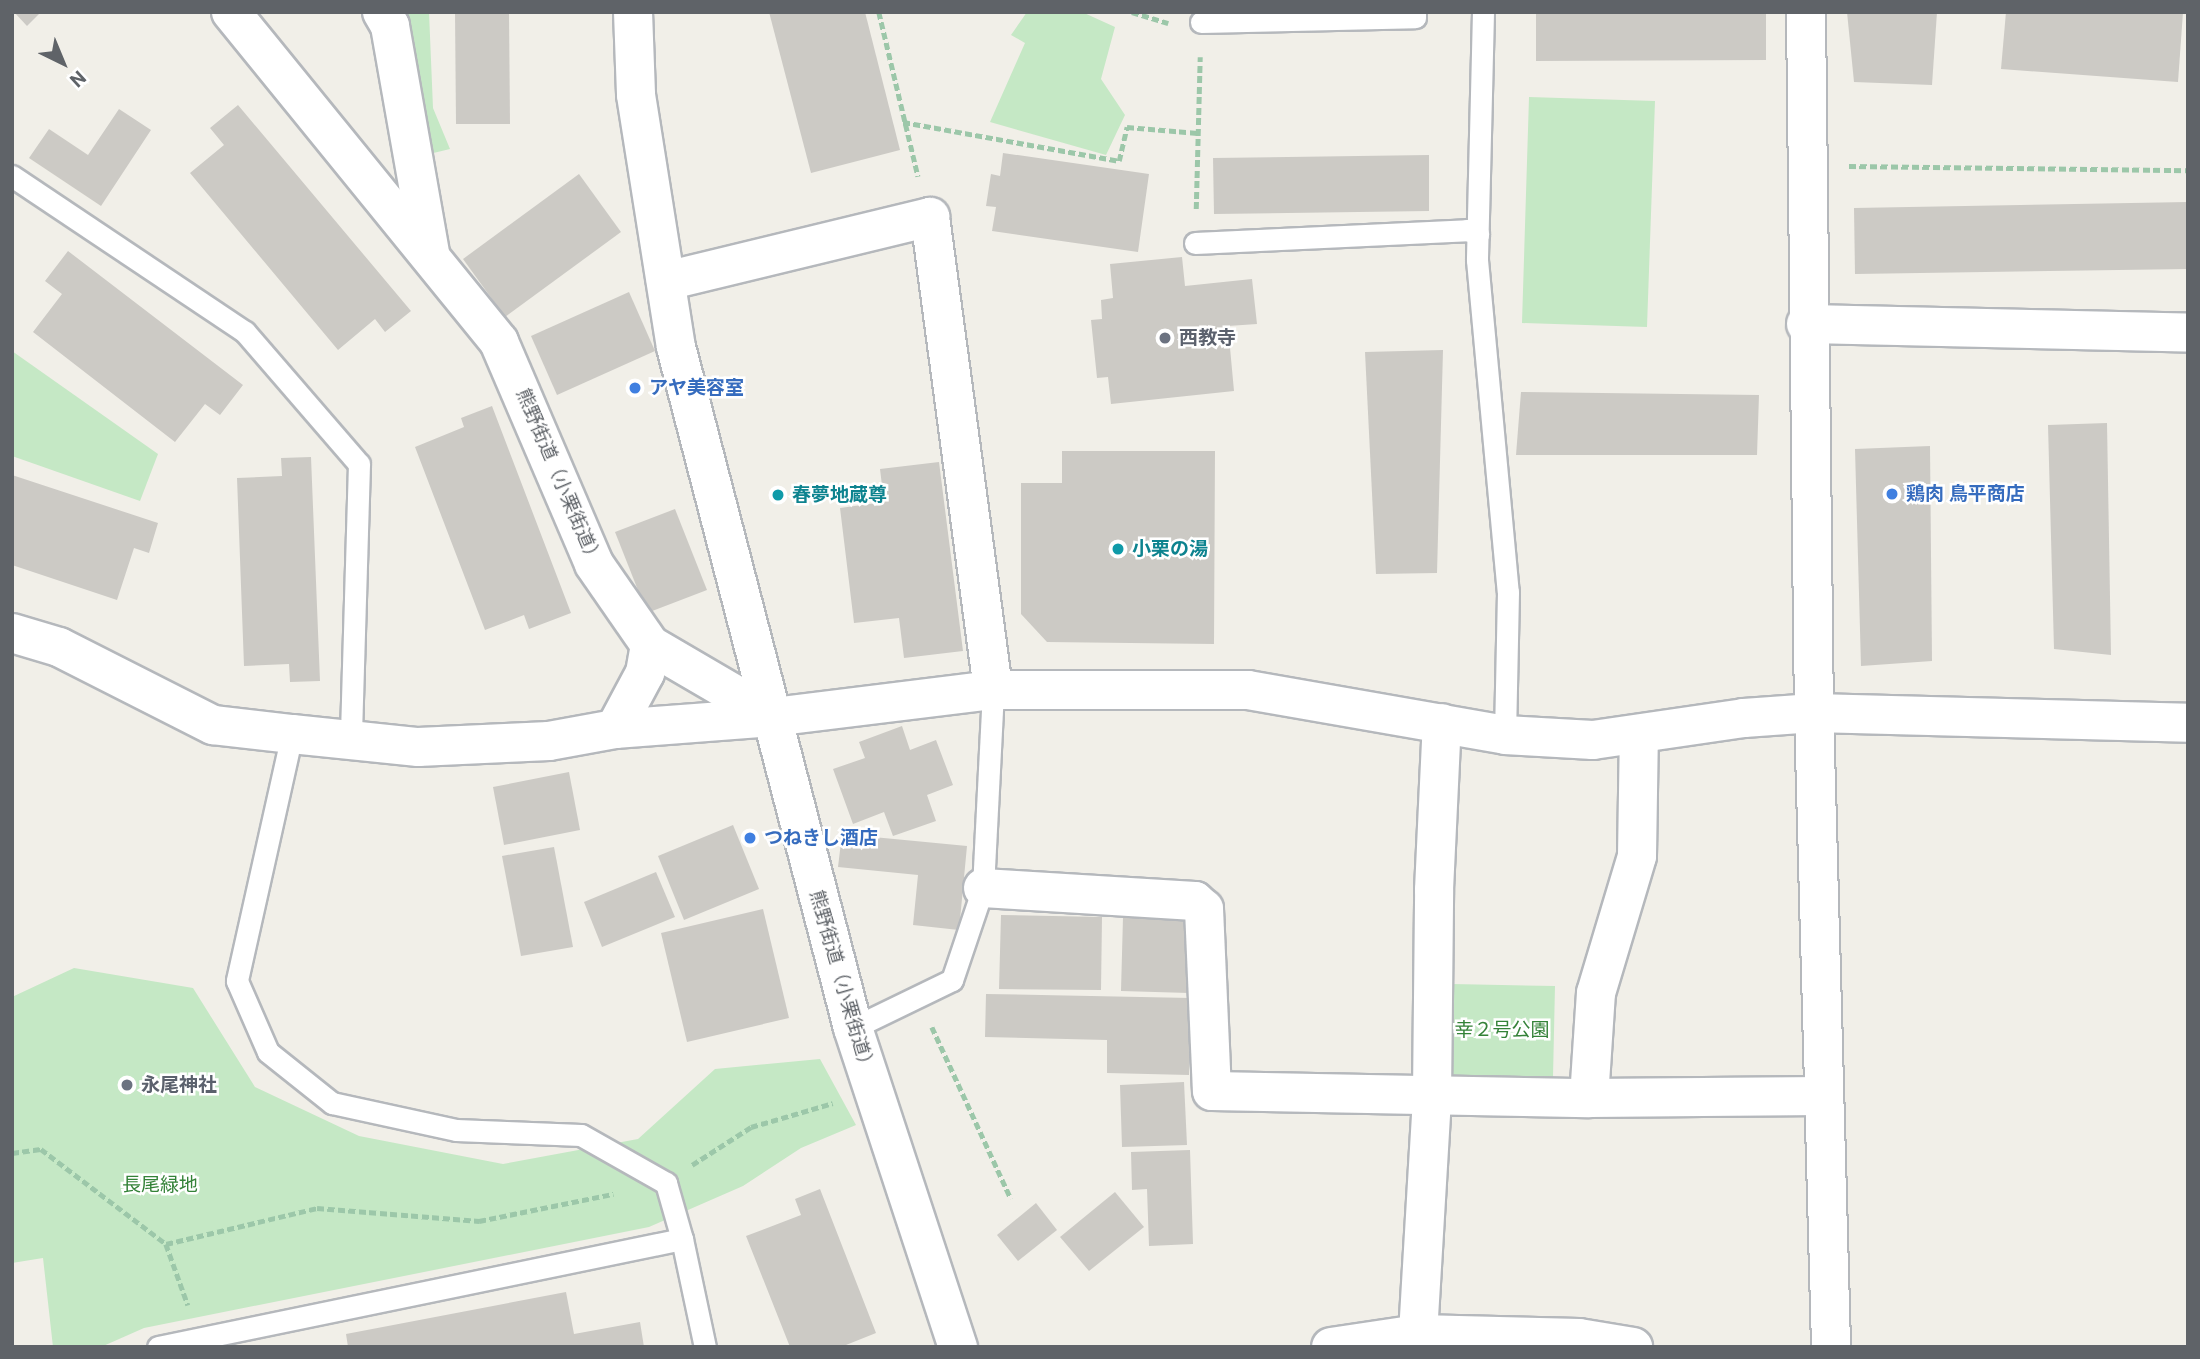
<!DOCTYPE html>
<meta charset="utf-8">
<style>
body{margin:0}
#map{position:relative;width:2200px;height:1359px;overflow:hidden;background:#f1efe8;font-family:Roboto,"Noto Sans JP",sans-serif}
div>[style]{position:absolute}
.green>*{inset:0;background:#c5e8c5}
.building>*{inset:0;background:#cccac5}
.path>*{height:4.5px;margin-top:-2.25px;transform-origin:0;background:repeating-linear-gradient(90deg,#9cc7a9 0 7px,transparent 0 10.5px)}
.roads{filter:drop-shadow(2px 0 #b5b8bc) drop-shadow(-2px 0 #b5b8bc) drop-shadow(0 2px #b5b8bc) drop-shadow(0 -2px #b5b8bc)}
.lane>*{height:21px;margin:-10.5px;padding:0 10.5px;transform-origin:10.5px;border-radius:10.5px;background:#fff}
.street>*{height:38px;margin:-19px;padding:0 19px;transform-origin:19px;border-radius:19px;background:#fff}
.secondary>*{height:38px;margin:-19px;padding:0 19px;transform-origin:19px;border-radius:19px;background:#fff}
.dots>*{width:19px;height:19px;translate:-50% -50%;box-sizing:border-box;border:4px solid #fff;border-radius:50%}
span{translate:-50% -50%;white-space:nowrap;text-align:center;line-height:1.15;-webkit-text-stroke:5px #fff;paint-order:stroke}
.worship-label{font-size:19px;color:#5b616d;font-weight:700}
.left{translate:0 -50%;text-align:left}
.shop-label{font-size:19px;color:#366cbe;font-weight:700}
.street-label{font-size:19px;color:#5f6368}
.culture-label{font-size:19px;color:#0d838f;font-weight:700}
.park-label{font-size:19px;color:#348238}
.frame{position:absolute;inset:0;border:14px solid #5f6368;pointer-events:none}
.north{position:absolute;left:28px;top:28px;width:70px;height:70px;-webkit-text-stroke:5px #fff;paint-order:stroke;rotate:137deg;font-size:19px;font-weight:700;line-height:28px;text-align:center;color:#5f6368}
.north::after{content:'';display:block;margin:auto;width:24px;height:32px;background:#5f6368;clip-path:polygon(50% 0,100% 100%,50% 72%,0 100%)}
</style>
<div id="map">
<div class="green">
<i style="clip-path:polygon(394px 12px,429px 12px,433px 108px,450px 149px,421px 156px)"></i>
<i style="clip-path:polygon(1027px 12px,1082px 12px,1115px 27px,1101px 79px,1125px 115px,1106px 155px,990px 122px,1025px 43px,1011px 35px)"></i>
<i style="clip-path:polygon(1529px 97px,1655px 101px,1647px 327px,1522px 323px)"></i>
<i style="clip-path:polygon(12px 351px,158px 454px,140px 501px,12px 456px)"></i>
<i style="clip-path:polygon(74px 968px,193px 988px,255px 1087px,359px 1136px,503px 1164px,638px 1139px,715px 1069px,820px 1059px,856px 1125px,801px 1148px,743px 1186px,649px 1227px,144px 1328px,101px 1347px,53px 1347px,43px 1258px,12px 1263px,12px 997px)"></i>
<i style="clip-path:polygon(1452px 984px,1555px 986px,1553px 1077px,1450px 1075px)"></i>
</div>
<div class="building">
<i style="clip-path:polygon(14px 12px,41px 12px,27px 26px)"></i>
<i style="clip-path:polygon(455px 12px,509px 12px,510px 124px,456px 124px)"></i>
<i style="clip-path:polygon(769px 12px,865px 12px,900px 150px,811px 173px)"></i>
<i style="clip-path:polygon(1536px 12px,1766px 12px,1766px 60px,1536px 61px)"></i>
<i style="clip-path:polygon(1847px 12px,1937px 12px,1932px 85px,1854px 82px)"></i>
<i style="clip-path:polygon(2006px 12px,2183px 12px,2178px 82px,2001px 69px)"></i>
<i style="clip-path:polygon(238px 105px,411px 311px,385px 332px,375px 319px,338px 350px,190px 173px,224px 145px,210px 128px)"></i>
<i style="clip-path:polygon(119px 109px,151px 130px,101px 206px,29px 158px,49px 129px,88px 155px)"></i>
<i style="clip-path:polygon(1003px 153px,1149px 174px,1138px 252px,992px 231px,996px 207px,986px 206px,991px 174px,1000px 176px)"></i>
<i style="clip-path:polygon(1429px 155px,1429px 211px,1214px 214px,1213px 158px)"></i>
<i style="clip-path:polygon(579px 174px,621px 232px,505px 317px,463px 259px)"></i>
<i style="clip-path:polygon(2188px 202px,2188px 269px,1855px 274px,1854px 208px)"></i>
<i style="clip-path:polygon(68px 251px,243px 385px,220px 415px,205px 404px,175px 442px,33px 332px,62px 294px,45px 281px)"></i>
<i style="clip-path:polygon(1182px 257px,1185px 286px,1252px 279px,1257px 324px,1228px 326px,1234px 391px,1111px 404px,1108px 377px,1097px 378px,1091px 320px,1102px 319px,1101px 300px,1113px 298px,1110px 264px)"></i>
<i style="clip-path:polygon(629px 292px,655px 351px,557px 395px,531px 336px)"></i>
<i style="clip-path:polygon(1443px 350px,1437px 573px,1376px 574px,1365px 352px)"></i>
<i style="clip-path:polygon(1521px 392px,1759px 395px,1757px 455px,1516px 455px)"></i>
<i style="clip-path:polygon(492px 406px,571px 613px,529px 629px,524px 615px,485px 630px,415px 447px,464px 427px,461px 418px)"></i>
<i style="clip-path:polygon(2107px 423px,2111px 655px,2054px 649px,2048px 425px)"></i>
<i style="clip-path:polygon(1930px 446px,1932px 661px,1861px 666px,1855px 449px)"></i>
<i style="clip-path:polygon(1062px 451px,1215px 451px,1214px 644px,1047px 642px,1021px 614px,1021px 483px,1062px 483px)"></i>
<i style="clip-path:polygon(311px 457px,320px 681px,290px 682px,289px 664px,244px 666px,237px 478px,282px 476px,281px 458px)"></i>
<i style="clip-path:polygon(939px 462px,963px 651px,904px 658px,899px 618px,854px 623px,840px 508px,884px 502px,880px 469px)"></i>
<i style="clip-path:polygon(12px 475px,158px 523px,149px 553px,134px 548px,117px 600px,12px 565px)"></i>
<i style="clip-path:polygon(675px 509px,707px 590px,647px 613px,615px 532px)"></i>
<i style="clip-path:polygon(902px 726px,910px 750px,936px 740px,953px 785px,927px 795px,936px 821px,893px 836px,884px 812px,853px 824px,833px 769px,865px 758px,859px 742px)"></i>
<i style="clip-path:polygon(569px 772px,580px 830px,504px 845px,493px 787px)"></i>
<i style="clip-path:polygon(733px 825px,759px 889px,684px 920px,658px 856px)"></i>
<i style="clip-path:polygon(842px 834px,967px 846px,959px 930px,913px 925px,918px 875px,838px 867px)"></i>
<i style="clip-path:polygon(554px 847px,573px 947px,521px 956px,502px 856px)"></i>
<i style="clip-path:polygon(656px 872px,675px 917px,602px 947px,584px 902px)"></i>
<i style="clip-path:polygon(763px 909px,789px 1018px,687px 1042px,661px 933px)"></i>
<i style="clip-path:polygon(1001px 915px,1102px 917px,1101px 990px,999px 989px)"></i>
<i style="clip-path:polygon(1123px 917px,1191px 919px,1189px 993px,1121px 991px)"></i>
<i style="clip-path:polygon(986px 994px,1191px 998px,1189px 1075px,1107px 1073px,1107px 1040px,985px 1037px)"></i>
<i style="clip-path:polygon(1184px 1082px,1187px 1145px,1122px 1147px,1120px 1085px)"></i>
<i style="clip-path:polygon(1190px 1150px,1193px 1244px,1149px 1246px,1147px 1189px,1132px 1190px,1131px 1152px)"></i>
<i style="clip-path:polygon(820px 1189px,876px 1333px,841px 1347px,790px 1347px,746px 1236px,801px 1215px,795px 1199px)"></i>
<i style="clip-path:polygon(1115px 1192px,1144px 1227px,1089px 1271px,1060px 1237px)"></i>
<i style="clip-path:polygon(1036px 1203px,1057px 1230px,1018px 1261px,997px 1235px)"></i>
<i style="clip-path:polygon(566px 1292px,574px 1334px,640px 1322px,644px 1347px,348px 1347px,346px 1334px)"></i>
</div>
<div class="path">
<i style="left:879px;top:12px;width:169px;rotate:76.6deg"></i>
<i style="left:1132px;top:12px;width:38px;rotate:17deg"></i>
<i style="left:903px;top:122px;width:219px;rotate:10.2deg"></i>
<i style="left:1119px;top:161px;width:35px;rotate:-77deg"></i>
<i style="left:1127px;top:127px;width:71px;rotate:4.8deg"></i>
<i style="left:1849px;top:166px;width:339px;rotate:0.7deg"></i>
<i style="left:1196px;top:209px;width:152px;rotate:-88.5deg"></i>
<i style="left:932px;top:1027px;width:189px;rotate:65.3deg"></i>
<i style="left:12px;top:1153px;width:29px;rotate:-8deg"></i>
<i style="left:41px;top:1149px;width:157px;rotate:37.2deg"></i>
<i style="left:166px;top:1244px;width:65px;rotate:70.2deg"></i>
<i style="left:692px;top:1165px;width:70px;rotate:-32.8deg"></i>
<i style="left:751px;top:1127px;width:85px;rotate:-16.3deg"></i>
<i style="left:166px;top:1244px;width:155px;rotate:-13.4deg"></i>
<i style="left:317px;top:1208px;width:163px;rotate:4.6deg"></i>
<i style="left:479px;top:1221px;width:137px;rotate:-11.4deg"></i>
</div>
<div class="roads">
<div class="lane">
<i style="left:1483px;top:12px;width:248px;rotate:91.4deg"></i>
<i style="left:1477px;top:260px;width:333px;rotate:84.7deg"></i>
<i style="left:1508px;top:592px;width:143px;rotate:91.2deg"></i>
<i style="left:1201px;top:22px;width:214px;rotate:-1.3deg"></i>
<i style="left:1415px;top:17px;width:5px;rotate:-90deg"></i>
<i style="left:12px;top:176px;width:280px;rotate:33.8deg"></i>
<i style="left:245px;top:332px;width:174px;rotate:49.2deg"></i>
<i style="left:359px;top:464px;width:276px;rotate:91.7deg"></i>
<i style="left:1195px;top:243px;width:272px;rotate:-2.7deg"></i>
<i style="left:1467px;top:230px;width:12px;rotate:20deg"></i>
<i style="left:292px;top:734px;width:253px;rotate:102.6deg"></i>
<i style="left:237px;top:981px;width:77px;rotate:66.4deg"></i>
<i style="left:268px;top:1052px;width:82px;rotate:38.6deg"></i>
<i style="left:332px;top:1103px;width:127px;rotate:12.3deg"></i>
<i style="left:456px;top:1130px;width:125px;rotate:2.3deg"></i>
<i style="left:581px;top:1135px;width:98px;rotate:29.5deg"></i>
<i style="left:666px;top:1183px;width:58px;rotate:74.1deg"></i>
<i style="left:853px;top:1028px;width:110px;rotate:-25.9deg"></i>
<i style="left:952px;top:980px;width:97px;rotate:-71.4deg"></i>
<i style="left:983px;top:888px;width:198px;rotate:-87.1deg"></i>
<i style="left:158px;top:1347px;width:535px;rotate:-11.65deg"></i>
<i style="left:682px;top:1239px;width:110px;rotate:78deg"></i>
</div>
<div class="street">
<i style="left:231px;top:12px;width:425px;rotate:50.9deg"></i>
<i style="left:499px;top:342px;width:241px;rotate:66.8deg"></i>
<i style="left:594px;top:564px;width:98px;rotate:55.3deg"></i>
<i style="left:650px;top:645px;width:143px;rotate:30.3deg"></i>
<i style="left:773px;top:717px;width:222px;rotate:-7deg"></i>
<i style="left:993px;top:690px;width:255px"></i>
<i style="left:1248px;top:690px;width:261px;rotate:9.9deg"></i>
<i style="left:1505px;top:735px;width:88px;rotate:3.3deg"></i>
<i style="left:1593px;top:740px;width:153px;rotate:-8.3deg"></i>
<i style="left:1744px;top:718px;width:70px;rotate:-4.1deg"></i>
<i style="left:1814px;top:713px;width:374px;rotate:1.5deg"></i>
<i style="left:382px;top:12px;width:16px;rotate:60deg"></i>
<i style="left:390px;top:26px;width:230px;rotate:80deg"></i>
<i style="left:1806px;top:12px;width:701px;rotate:89.35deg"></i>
<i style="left:1814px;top:713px;width:634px;rotate:88.46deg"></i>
<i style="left:666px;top:281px;width:272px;rotate:-13.6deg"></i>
<i style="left:930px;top:217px;width:477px;rotate:82.4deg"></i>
<i style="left:1806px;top:324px;width:382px;rotate:1.3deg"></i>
<i style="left:615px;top:729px;width:64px;rotate:-61.8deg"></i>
<i style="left:645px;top:673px;width:28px;rotate:-80deg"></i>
<i style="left:983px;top:888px;width:212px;rotate:3.5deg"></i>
<i style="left:1195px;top:901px;width:12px;rotate:42deg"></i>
<i style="left:1204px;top:909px;width:182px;rotate:87.5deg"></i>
<i style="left:1212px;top:1091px;width:377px;rotate:1.1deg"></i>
<i style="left:1589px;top:1098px;width:235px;rotate:-0.5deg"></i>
<i style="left:1589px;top:1098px;width:105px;rotate:-86.2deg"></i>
<i style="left:1596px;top:993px;width:143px;rotate:-73.3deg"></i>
<i style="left:1637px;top:856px;width:121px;rotate:-89.1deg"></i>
<i style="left:1331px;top:1347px;width:88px;rotate:-8.5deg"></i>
<i style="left:1418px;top:1334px;width:161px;rotate:1.4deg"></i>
<i style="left:1579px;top:1338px;width:55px;rotate:9.5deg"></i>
<i style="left:1422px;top:1347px;width:14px;rotate:-107deg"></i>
<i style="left:1418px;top:1334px;width:239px;rotate:-86.6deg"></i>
<i style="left:1432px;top:1095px;width:205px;rotate:-89.4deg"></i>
<i style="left:1434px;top:890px;width:167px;rotate:-87.3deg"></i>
</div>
<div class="secondary">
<i style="left:633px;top:12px;width:83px;rotate:87.9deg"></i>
<i style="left:636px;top:95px;width:255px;rotate:81deg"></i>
<i style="left:676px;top:347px;width:704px;rotate:75.43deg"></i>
<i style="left:853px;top:1028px;width:336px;rotate:71.8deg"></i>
<i style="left:12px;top:633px;width:49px;rotate:16.6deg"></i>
<i style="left:59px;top:647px;width:173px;rotate:26.9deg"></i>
<i style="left:213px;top:725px;width:80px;rotate:6.5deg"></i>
<i style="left:292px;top:734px;width:127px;rotate:5.9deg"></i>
<i style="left:418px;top:747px;width:131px;rotate:-2.6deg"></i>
<i style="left:549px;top:741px;width:67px;rotate:-10.3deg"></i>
<i style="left:615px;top:729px;width:158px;rotate:-4.3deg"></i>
</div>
</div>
<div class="dots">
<i style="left:1165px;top:338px;background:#6b7280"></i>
<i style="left:635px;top:388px;background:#3f7fe0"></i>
<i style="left:1892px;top:494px;background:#3f7fe0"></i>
<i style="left:778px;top:495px;background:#0f9aa8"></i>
<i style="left:1118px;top:549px;background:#0f9aa8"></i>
<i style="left:750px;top:838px;background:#3f7fe0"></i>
<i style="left:127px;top:1085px;background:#6b7280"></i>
</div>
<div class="worship-label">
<span class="left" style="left:1179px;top:338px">西教寺</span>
<span class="left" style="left:141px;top:1085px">永尾神社</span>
</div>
<div class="shop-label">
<span class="left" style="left:649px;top:388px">アヤ美容室</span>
<span class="left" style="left:1906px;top:494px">鶏肉 鳥平商店</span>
<span class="left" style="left:764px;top:838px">つねきし酒店</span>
</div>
<div class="street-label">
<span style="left:559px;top:477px;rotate:67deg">熊野街道（小栗街道）</span>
<span style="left:842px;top:982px;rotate:74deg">熊野街道（小栗街道）</span>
</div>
<div class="culture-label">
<span class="left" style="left:792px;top:495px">春夢地蔵尊</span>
<span class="left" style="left:1132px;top:549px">小栗の湯</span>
</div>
<div class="park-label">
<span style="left:1502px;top:1030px">幸２号公園</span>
<span style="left:160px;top:1185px">長尾緑地</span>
</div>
<div class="frame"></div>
<div class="north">N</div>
</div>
